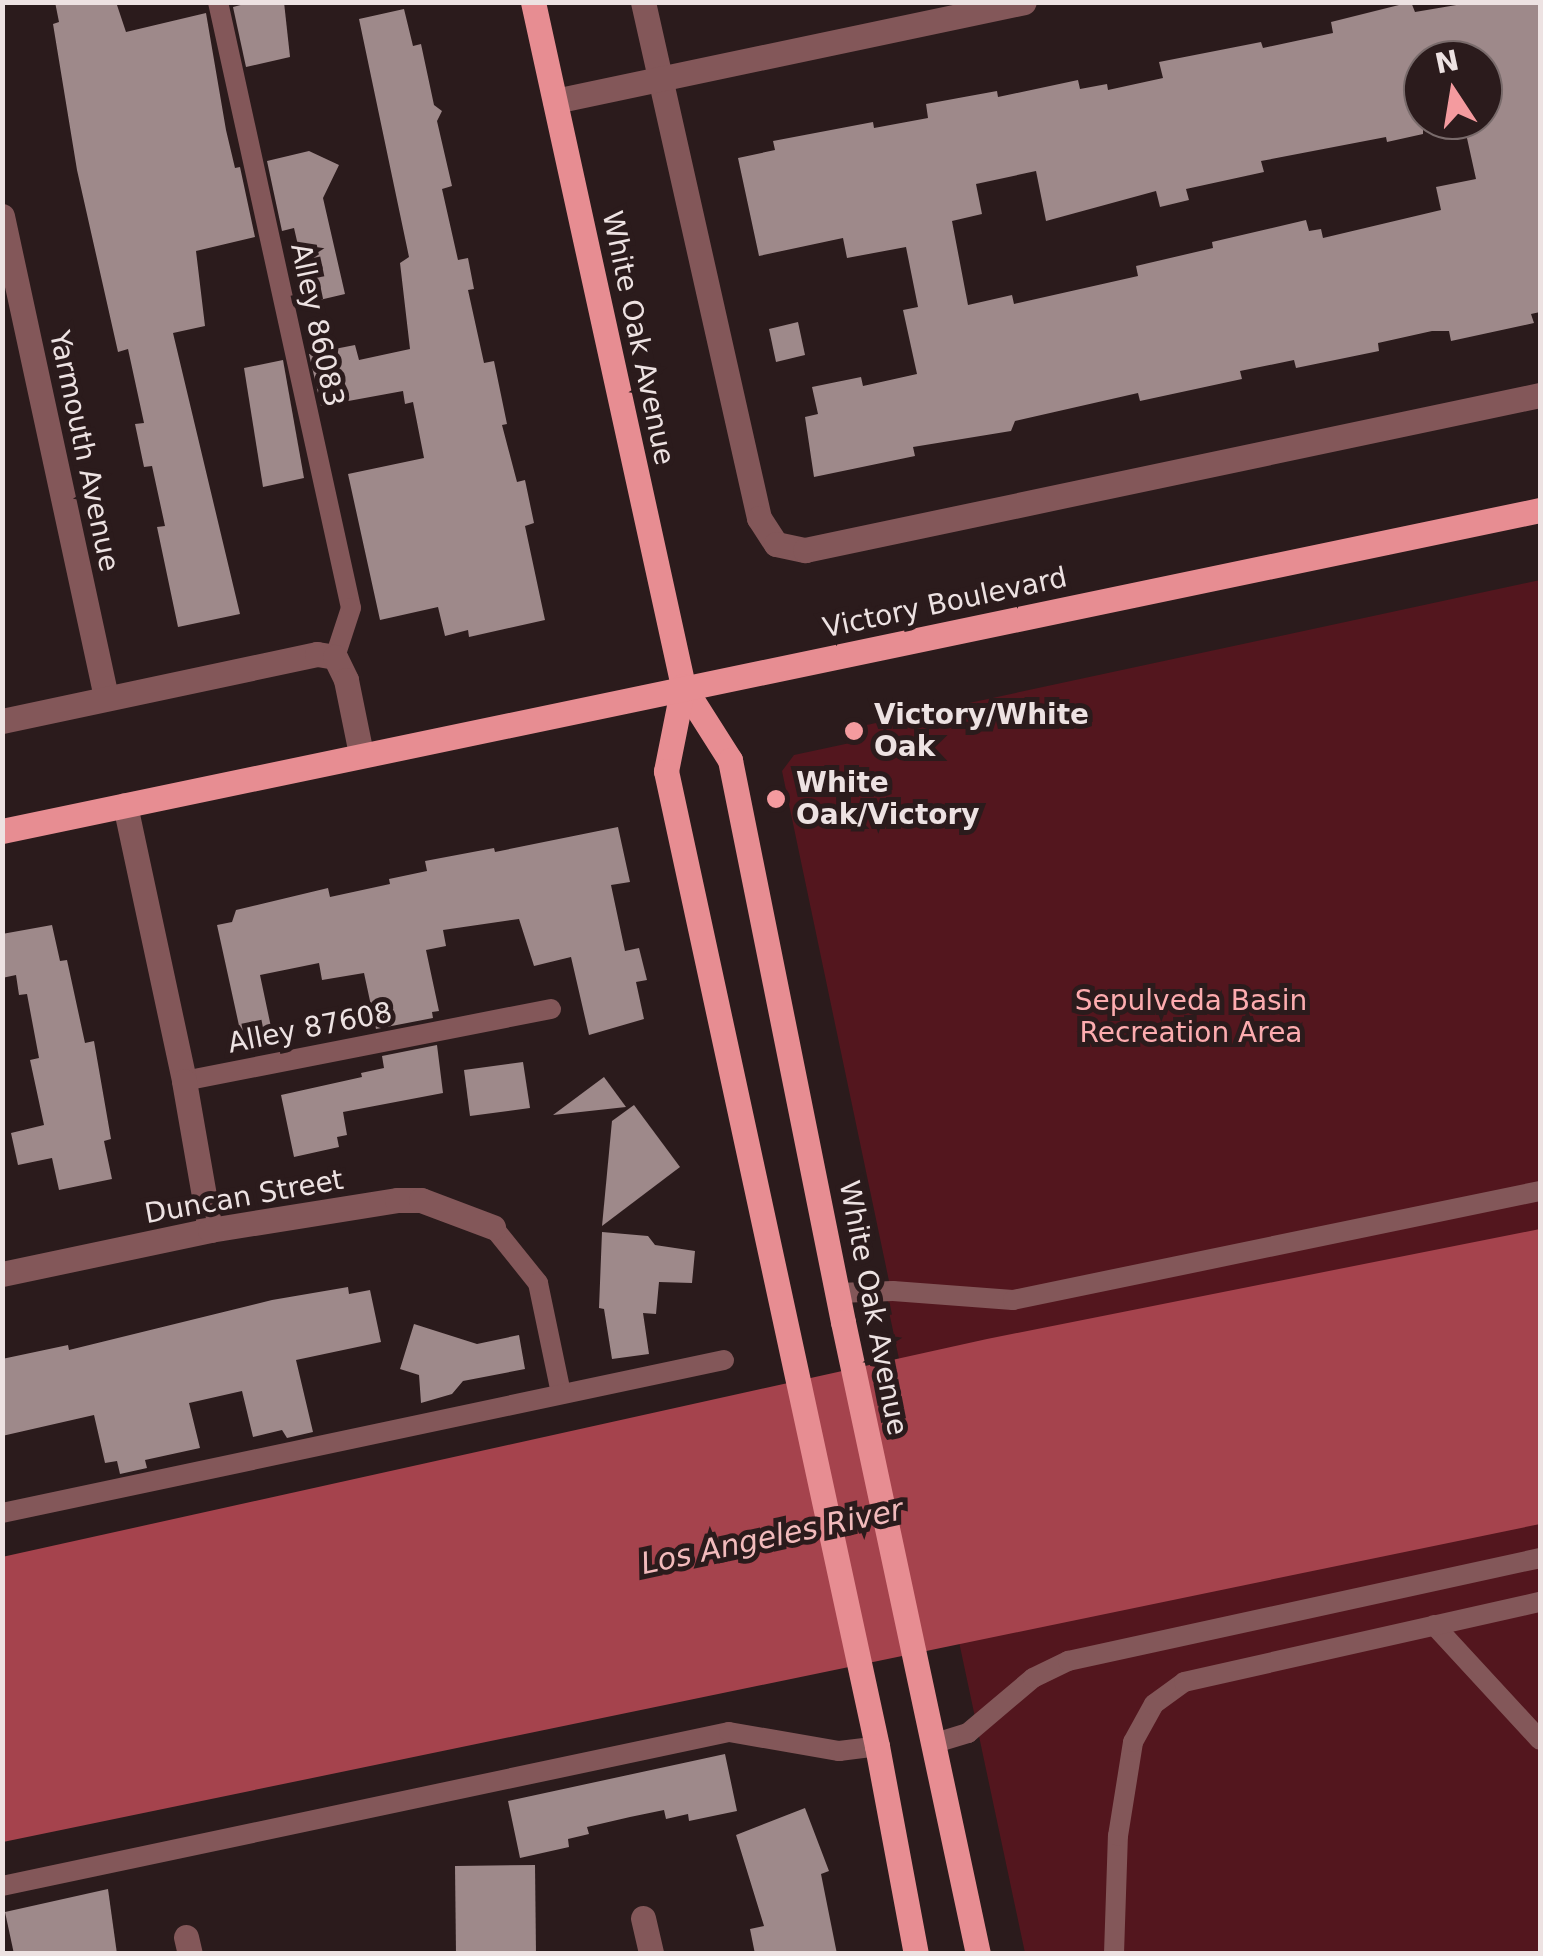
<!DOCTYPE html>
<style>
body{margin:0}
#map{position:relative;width:1543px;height:1956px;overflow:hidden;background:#2b1b1c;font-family:"DejaVu Sans",sans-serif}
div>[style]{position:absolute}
.green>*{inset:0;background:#53161e}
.water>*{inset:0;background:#a5434d}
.building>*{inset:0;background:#9e898a}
.lane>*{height:20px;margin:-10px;padding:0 10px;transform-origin:10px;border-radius:10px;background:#835759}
.street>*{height:25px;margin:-12.5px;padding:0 12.5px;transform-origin:12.5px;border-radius:12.5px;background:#835759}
.primary>*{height:25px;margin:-12.5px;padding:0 12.5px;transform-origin:12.5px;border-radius:12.5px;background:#e78d92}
.dots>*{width:28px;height:28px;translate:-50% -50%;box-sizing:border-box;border:5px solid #2b1b1c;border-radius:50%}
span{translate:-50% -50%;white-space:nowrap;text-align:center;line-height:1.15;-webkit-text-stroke:10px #2b1b1c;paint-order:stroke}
.street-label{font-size:28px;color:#ede2e2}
.poi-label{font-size:28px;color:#ede2e2;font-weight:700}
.left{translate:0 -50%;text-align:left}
.park-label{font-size:28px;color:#fdacaf}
.water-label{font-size:30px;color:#f2bbbc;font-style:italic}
.frame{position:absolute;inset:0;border:5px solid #ede2e2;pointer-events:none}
.north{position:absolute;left:1403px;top:40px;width:100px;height:100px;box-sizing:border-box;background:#2b1b1c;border:2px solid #796b6b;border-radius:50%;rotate:348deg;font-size:28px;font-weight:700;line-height:40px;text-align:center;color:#ede2e2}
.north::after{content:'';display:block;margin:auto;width:35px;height:45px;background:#f49b9f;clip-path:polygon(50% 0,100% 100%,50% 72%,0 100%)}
</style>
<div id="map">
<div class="green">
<i style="clip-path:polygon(1540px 580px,1540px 1953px,1025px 1953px,888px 1307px,889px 1281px,782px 771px,794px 755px,864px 740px,862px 726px)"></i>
</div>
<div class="water">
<i style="clip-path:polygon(1540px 1229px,1540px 1524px,3px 1842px,2px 1557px,987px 1339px)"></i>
</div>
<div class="building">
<i style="clip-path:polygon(55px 2px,116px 2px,126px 32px,206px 13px,226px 130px,235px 168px,240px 167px,255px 237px,196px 251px,205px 326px,173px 333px,240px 614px,178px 627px,157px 527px,165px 526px,152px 466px,144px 467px,135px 424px,144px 423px,128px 349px,118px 352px,77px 170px,53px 24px,59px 22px)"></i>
<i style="clip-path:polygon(252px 2px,284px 2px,290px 57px,246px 67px,233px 7px)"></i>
<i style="clip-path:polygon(evenodd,1411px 2px,1415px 12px,1474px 2px,1540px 2px,1540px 312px,1531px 314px,1534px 323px,1451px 341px,1449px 331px,1432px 331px,1378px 343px,1379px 351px,1296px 368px,1294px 360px,1240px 371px,1242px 379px,1140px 401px,1138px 393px,1015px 421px,1011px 431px,913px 447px,915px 456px,814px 477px,805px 417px,818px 414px,812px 387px,861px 377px,863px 386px,917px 374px,903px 310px,918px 307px,906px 247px,847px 258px,843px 238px,759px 256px,738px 158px,775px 150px,773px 141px,873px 122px,874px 128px,928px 118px,926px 104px,964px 97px,997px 91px,998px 97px,1078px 80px,1080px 89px,1107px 84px,1108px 90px,1163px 78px,1159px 62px,1261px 42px,1263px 48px,1333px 33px,1331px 22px,1411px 2px,1423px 60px,1483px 60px,1483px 120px,1463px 120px,1476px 179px,1436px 187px,1441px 210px,1323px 238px,1321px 229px,1309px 231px,1306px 220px,1212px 242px,1213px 248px,1136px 266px,1138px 276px,1014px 304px,1012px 295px,968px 305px,952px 221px,982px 214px,976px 184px,1036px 171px,1046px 221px,1156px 191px,1160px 207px,1189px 200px,1186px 189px,1264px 172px,1261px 161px,1386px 137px,1387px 142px,1423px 134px,1423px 60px)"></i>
<i style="clip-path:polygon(404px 9px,413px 46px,421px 44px,434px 105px,442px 111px,437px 121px,452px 186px,442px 189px,458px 260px,468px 258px,474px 289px,468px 290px,484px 363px,494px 361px,507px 424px,502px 425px,517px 482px,525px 480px,534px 523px,525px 526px,545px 620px,469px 637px,468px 630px,445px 636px,438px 607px,380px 620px,348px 474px,424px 458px,413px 402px,405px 404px,403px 391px,321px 406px,309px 354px,355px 345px,359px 360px,410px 349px,400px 263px,409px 257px,359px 19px)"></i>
<i style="clip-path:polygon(309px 151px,339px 165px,323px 198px,345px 294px,311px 302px,294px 228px,282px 231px,267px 161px)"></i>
<i style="clip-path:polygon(798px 322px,805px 355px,776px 362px,769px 329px)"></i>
<i style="clip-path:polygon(283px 360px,304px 478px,263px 487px,244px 368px)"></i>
<i style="clip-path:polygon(618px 827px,630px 882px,611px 885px,625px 951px,639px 948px,647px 980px,636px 982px,644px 1019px,589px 1035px,571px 957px,534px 966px,519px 919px,443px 930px,446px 946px,426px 950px,439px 1011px,432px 1012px,433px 1018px,376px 1029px,364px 973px,322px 980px,319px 963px,260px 975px,275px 1046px,245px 1053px,217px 925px,232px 922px,236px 910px,328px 888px,330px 897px,390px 884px,389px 879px,427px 871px,425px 861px,494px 848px,495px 852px)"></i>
<i style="clip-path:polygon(52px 925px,60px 961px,67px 960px,85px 1043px,94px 1041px,111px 1139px,104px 1141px,112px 1179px,59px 1190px,52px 1158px,18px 1165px,11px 1133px,44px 1125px,30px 1060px,39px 1058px,27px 994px,19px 995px,16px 975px,2px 978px,2px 934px)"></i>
<i style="clip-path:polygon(437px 1045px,443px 1093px,343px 1112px,347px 1135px,337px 1137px,339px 1147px,294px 1157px,281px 1095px,362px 1077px,361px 1073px,384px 1068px,382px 1056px)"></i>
<i style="clip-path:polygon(523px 1062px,530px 1108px,470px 1116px,464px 1070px)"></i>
<i style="clip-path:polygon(604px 1077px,626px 1107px,553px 1115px)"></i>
<i style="clip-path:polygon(634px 1105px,680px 1167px,602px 1226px,612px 1121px)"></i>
<i style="clip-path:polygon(602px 1232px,648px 1236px,655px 1245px,695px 1251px,692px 1283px,659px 1282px,656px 1314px,643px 1313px,649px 1354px,612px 1359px,604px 1309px,599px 1308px)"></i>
<i style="clip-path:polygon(348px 1287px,349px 1294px,370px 1290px,381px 1342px,296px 1360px,313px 1432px,287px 1438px,282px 1430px,253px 1437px,242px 1391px,189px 1403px,200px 1448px,145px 1460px,147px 1468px,120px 1474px,117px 1461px,105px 1463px,94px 1415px,2px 1436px,2px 1359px,68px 1345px,69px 1350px,272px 1300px)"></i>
<i style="clip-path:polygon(414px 1324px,477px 1344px,519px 1335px,525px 1369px,463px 1381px,452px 1394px,421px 1403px,419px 1375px,400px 1369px)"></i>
<i style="clip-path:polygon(725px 1754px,737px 1811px,689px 1821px,688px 1814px,666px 1819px,664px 1810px,630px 1817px,587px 1827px,589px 1834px,568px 1839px,569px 1847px,520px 1858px,508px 1801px)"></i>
<i style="clip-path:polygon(805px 1808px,829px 1871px,821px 1874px,837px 1954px,755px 1954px,750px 1929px,764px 1926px,736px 1835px)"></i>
<i style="clip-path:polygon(535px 1865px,536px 1954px,456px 1954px,455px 1866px)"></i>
<i style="clip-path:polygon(108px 1889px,117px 1954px,14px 1954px,5px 1912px)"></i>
</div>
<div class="lane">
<i style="left:218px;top:2px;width:620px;rotate:77.62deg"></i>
<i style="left:351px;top:608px;width:52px;rotate:108.1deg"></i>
<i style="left:184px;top:1081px;width:374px;rotate:-11.1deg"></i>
<i style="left:493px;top:1227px;width:72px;rotate:51.2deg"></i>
<i style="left:538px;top:1283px;width:112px;rotate:78.2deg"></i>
<i style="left:838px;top:1293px;width:55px;rotate:-2.1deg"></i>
<i style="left:893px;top:1291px;width:120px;rotate:4.3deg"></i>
<i style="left:1013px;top:1300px;width:538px;rotate:-11.69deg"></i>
<i style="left:2px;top:1513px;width:738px;rotate:-11.96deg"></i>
<i style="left:1434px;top:1625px;width:156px;rotate:47.3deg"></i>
<i style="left:932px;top:1744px;width:38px;rotate:-17deg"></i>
<i style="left:968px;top:1733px;width:85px;rotate:-40.2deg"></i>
<i style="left:1033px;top:1678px;width:39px;rotate:-26deg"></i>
<i style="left:1068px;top:1661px;width:483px;rotate:-12.3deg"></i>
<i style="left:2px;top:1886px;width:743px;rotate:-11.96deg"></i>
<i style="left:729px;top:1732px;width:112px;rotate:9.8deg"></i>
<i style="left:839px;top:1751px;width:38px;rotate:-7deg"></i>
<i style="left:1114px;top:1954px;width:118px;rotate:-88.1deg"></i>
<i style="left:1118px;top:1836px;width:95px;rotate:-80.9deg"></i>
<i style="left:1133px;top:1742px;width:43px;rotate:-61.1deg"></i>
<i style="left:1154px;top:1704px;width:37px;rotate:-36deg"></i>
<i style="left:1184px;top:1682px;width:365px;rotate:-12.7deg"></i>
</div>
<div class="street">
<i style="left:643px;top:2px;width:529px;rotate:77.33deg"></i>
<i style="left:759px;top:518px;width:31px;rotate:57deg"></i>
<i style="left:776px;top:544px;width:30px;rotate:12deg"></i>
<i style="left:805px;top:550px;width:751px;rotate:-11.91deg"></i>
<i style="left:555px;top:101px;width:479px;rotate:-11.9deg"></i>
<i style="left:2px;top:216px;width:493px;rotate:77.8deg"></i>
<i style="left:2px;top:721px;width:322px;rotate:-12deg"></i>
<i style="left:317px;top:654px;width:18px;rotate:9deg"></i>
<i style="left:335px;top:657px;width:25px;rotate:64deg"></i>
<i style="left:346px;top:680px;width:76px;rotate:78.5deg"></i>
<i style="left:125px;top:805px;width:282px;rotate:77.9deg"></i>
<i style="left:184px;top:1081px;width:151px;rotate:80.1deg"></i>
<i style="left:2px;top:1274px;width:213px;rotate:-11.9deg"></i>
<i style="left:210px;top:1230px;width:189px;rotate:-9.1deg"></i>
<i style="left:397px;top:1200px;width:24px"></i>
<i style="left:421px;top:1200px;width:77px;rotate:20.6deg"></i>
<i style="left:643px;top:1918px;width:37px;rotate:77deg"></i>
<i style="left:186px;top:1937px;width:17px;rotate:77deg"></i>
</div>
<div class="primary">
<i style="left:533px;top:2px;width:700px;rotate:77.63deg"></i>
<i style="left:683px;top:686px;width:88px;rotate:57.6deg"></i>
<i style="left:730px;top:760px;width:573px;rotate:78.63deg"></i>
<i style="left:843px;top:1322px;width:646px;rotate:77.94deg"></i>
<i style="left:683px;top:686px;width:87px;rotate:101.3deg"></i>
<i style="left:666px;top:771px;width:998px;rotate:77.79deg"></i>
<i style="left:877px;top:1746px;width:212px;rotate:79.4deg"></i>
<i style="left:2px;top:831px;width:1571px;rotate:-11.79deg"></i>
</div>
<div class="dots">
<i style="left:854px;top:731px;background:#f49b9f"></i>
<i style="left:776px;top:799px;background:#f49b9f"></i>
</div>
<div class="street-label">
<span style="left:317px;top:325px;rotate:78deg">Alley 86083</span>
<span style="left:638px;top:338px;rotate:78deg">White Oak Avenue</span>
<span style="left:84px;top:451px;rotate:78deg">Yarmouth Avenue</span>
<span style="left:945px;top:603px;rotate:-12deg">Victory Boulevard</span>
<span style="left:310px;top:1028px;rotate:-11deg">Alley 87608</span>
<span style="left:244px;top:1197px;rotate:-10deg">Duncan Street</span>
<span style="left:873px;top:1308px;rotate:79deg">White Oak Avenue</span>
</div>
<div class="poi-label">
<span class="left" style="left:874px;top:731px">Victory/White<br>Oak</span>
<span class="left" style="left:796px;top:799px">White<br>Oak/Victory</span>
</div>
<div class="park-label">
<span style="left:1191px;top:1017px">Sepulveda Basin<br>Recreation Area</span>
</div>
<div class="water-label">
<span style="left:772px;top:1537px;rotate:-12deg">Los Angeles River</span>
</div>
<div class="frame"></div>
<div class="north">N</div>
</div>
